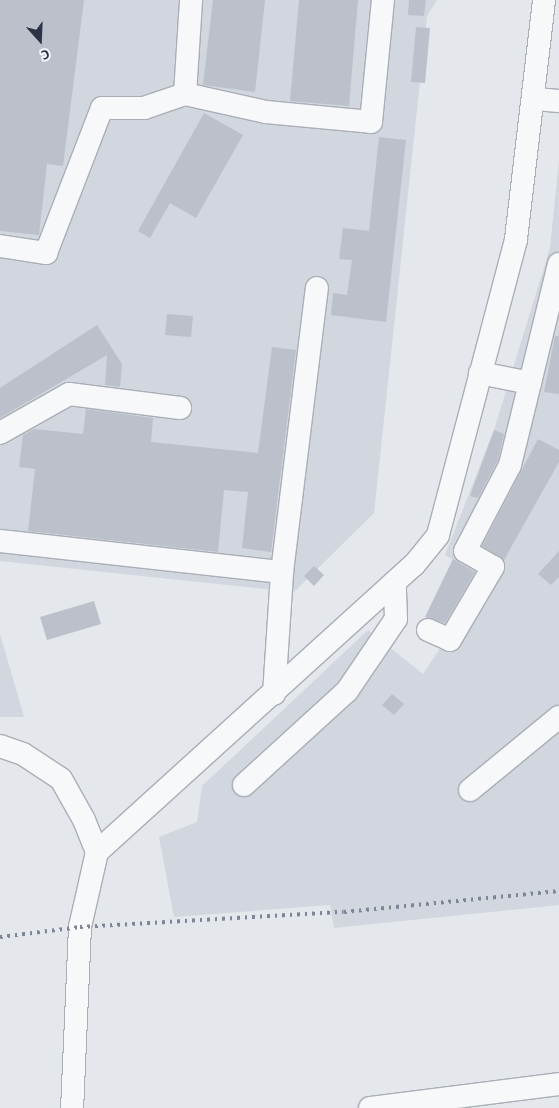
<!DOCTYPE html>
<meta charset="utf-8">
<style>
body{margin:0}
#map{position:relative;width:559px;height:1108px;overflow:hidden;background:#e4e7ec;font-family:"Alegreya Sans",sans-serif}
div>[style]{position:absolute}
.built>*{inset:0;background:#d2d6de}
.building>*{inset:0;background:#bbc0ca}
.roads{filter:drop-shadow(1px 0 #a9aeb7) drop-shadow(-1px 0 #a9aeb7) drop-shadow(0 1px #a9aeb7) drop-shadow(0 -1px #a9aeb7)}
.minor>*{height:22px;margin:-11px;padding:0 11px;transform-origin:11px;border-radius:11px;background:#f7f8fa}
.rail>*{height:4px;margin-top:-2px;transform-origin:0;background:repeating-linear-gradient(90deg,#7d8696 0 2.5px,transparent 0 7.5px)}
span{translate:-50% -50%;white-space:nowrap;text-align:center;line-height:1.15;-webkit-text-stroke:4px #f4f6f9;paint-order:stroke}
.north{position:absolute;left:15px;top:15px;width:50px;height:50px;-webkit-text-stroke:4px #f4f6f9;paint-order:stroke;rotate:160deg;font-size:14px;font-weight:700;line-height:20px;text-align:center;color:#2b3445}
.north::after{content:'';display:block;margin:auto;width:18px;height:22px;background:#2b3445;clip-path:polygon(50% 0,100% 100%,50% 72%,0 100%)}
</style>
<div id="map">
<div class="built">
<i style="clip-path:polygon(0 0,437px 0,427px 16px,374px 513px,294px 592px,0 561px)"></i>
<i style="clip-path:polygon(559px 160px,559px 905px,334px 928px,330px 905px,174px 917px,159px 837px,197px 822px,202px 786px,368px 630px,423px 674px,441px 647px,418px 635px,453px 560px,445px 555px,494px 430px,550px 248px)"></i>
<i style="clip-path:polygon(0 634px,24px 717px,0 717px)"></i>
</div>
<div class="building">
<i style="clip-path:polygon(0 0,84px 0,63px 166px,47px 164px,39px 235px,0 231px)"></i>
<i style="clip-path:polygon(213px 0,265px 0,255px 92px,203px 85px)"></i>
<i style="clip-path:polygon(299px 0,358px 0,349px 106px,290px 101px)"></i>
<i style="clip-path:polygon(409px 0,426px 0,424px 16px,408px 15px)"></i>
<i style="clip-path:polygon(416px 27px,430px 28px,425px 83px,411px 82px)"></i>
<i style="clip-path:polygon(204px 113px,243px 135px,196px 218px,170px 203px,150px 238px,138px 231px)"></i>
<i style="clip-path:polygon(379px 137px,406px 140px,386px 322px,331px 315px,333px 293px,347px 295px,352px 260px,339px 259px,343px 228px,369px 231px)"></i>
<i style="clip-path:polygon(167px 314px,193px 316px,191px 337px,165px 335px)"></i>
<i style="clip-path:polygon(97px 325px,122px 364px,120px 387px,105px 385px,107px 355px,0 418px,0 388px)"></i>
<i style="clip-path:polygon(555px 336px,559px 336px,559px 394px,544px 392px)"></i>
<i style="clip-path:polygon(272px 347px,296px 350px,271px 552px,242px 548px,248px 492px,224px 490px,218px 552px,28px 531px,35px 469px,19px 467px,23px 435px,34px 429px,83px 434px,86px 409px,153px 418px,151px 442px,258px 453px)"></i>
<i style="clip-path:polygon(494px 430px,504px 434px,498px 460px,478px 498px,470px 496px)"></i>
<i style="clip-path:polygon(538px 439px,559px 450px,559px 462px,504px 560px,482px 546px)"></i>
<i style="clip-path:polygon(559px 551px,559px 577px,551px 585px,538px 574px)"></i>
<i style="clip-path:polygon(453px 559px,475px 572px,445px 623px,425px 617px)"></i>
<i style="clip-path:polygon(314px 566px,324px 575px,314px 586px,304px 576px)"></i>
<i style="clip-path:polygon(94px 601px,101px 624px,47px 640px,40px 617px)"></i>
<i style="clip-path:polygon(392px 694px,404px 704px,394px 715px,382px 705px)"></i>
</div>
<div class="roads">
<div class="minor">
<i style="left:185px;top:94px;width:94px;rotate:-86.3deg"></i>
<i style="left:535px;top:99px;width:24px;rotate:5deg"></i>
<i style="left:0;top:246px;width:47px;rotate:8.7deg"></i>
<i style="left:46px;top:253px;width:155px;rotate:-68.9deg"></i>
<i style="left:102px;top:108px;width:42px"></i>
<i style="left:144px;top:108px;width:43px;rotate:-18.9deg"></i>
<i style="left:185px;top:94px;width:83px;rotate:12.5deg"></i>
<i style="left:266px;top:112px;width:105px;rotate:5.4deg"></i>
<i style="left:371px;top:122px;width:123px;rotate:-84.4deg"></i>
<i style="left:480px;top:373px;width:51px;rotate:11.3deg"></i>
<i style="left:0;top:433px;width:79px;rotate:-29.5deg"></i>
<i style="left:69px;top:394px;width:112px;rotate:7.2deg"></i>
<i style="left:0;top:541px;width:284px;rotate:6.3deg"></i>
<i style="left:428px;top:630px;width:24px;rotate:24deg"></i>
<i style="left:450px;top:640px;width:85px;rotate:-59.5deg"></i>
<i style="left:493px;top:567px;width:32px;rotate:-150deg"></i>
<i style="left:465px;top:551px;width:97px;rotate:-62.4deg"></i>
<i style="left:510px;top:465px;width:207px;rotate:-76.3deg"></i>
<i style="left:274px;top:694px;width:122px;rotate:-86.2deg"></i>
<i style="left:282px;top:572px;width:286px;rotate:-83deg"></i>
<i style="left:0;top:746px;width:24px;rotate:19deg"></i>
<i style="left:23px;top:754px;width:45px;rotate:33.3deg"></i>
<i style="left:61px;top:779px;width:47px;rotate:60.7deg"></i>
<i style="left:84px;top:820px;width:35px;rotate:68deg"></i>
<i style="left:97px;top:852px;width:77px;rotate:102.8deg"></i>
<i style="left:80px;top:927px;width:181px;rotate:92.5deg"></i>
<i style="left:244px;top:785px;width:139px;rotate:-42.4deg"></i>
<i style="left:347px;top:691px;width:87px;rotate:-55.8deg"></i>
<i style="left:396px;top:619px;width:37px;rotate:-92deg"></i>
<i style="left:470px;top:790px;width:115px;rotate:-39.4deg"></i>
<i style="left:97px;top:852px;width:428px;rotate:-42.2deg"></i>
<i style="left:414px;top:565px;width:38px;rotate:-51deg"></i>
<i style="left:438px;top:535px;width:306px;rotate:-75.2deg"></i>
<i style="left:516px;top:239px;width:241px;rotate:-83.3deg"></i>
<i style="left:370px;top:1108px;width:191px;rotate:-7.2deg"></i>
</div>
</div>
<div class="rail">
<i style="left:0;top:937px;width:81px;rotate:-7.1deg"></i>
<i style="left:80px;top:927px;width:264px;rotate:-3.3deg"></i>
<i style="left:344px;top:912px;width:216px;rotate:-5.6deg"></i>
</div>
<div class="north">С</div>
</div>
